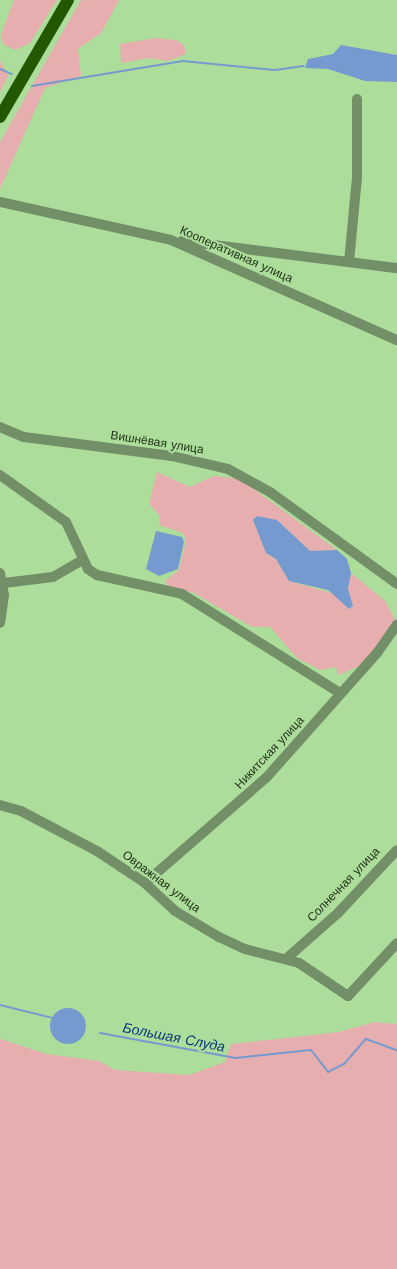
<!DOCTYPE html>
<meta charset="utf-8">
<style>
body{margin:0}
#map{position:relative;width:397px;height:1269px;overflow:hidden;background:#addd9b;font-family:"Work Sans",sans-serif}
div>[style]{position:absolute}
.green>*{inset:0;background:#e7aeaf}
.water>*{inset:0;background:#759ad0}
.round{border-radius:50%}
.stream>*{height:2px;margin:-1px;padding:0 1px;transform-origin:1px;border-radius:1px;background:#759ad0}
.minor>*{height:10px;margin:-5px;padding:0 5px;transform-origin:5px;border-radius:5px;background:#728f67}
.major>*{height:12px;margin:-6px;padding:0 6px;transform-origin:6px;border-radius:6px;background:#225900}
span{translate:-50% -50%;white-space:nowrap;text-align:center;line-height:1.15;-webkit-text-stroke:4px #addd9b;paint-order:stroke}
.street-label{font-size:12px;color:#203318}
.water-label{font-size:14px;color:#063978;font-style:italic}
</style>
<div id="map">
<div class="green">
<i style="clip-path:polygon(14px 0,57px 0,30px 43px,15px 50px,3px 44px,1px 35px)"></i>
<i style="clip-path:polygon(81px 0,119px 0,101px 33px,78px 49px,81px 76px,45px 88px,0 189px,0 142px)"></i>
<i style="clip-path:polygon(156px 38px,176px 40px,184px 45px,186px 54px,168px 61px,148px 58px,121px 63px,120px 44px)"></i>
<i style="clip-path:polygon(0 60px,8px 76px,0 92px)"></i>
<i style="clip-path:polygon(157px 472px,190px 487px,214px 476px,240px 479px,337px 550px,310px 551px,277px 520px,253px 520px,266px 553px,276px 559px,289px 581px,331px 593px,348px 589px,351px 573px,385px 601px,396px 621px,362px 665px,338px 675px,336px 667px,320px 670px,297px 658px,270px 627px,252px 627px,194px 593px,169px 587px,165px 581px,179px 570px,186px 541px,183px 533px,159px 525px,160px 516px,149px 504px)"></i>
<i style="clip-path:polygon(375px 1022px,397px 1024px,397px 1269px,0 1269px,0 1039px,47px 1054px,99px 1061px,115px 1070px,189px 1075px,225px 1062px,231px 1044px,339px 1032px)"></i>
</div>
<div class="water">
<i style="clip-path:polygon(341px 45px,397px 55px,397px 82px,365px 81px,328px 69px,305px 68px,308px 59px,333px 54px)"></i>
<i style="clip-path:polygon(257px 516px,277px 520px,310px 551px,337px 550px,347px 559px,351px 573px,348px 589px,353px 606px,349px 609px,328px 590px,289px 581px,276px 559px,266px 553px,253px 520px)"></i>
<i style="clip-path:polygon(156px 531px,182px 537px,184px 542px,178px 569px,159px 576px,146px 569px)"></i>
<i class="round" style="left:50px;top:1008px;width:36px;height:36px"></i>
</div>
<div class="stream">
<i style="left:0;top:69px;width:13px;rotate:23deg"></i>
<i style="left:32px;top:86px;width:153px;rotate:-9.4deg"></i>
<i style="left:183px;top:61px;width:92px;rotate:5.6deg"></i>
<i style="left:275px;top:70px;width:29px;rotate:-8deg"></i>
<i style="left:0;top:1005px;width:55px;rotate:13.8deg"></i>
<i style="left:100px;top:1033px;width:138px;rotate:10.4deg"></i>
<i style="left:236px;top:1058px;width:75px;rotate:-6.1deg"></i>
<i style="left:311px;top:1050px;width:28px;rotate:52deg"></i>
<i style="left:328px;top:1072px;width:18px;rotate:-27deg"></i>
<i style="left:344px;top:1064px;width:33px;rotate:-49deg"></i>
<i style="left:366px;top:1039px;width:33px;rotate:20deg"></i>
</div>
<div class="minor">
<i style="left:0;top:202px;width:175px;rotate:12.5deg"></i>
<i style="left:171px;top:240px;width:247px;rotate:23.9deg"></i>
<i style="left:182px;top:241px;width:217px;rotate:7.2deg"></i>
<i style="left:349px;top:262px;width:85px;rotate:-84.6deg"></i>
<i style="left:357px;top:177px;width:78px;rotate:-90deg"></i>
<i style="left:0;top:427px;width:26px;rotate:23deg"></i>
<i style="left:24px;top:437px;width:149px;rotate:7.3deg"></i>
<i style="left:172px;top:456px;width:57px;rotate:13.1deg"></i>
<i style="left:228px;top:469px;width:48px;rotate:28.7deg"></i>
<i style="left:270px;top:492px;width:157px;rotate:35.9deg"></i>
<i style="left:0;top:475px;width:81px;rotate:35.5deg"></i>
<i style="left:66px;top:522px;width:52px;rotate:64.9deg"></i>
<i style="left:88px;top:569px;width:11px;rotate:34deg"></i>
<i style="left:97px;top:575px;width:87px;rotate:12.6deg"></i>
<i style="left:182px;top:594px;width:186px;rotate:32.1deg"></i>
<i style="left:0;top:573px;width:22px;rotate:80deg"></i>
<i style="left:4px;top:595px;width:28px;rotate:98deg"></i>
<i style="left:4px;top:583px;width:49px;rotate:-7deg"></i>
<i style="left:53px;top:577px;width:34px;rotate:-30deg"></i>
<i style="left:0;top:805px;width:22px;rotate:16deg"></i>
<i style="left:21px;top:811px;width:86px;rotate:27.8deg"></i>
<i style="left:97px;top:851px;width:58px;rotate:33.7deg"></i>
<i style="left:145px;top:883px;width:41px;rotate:43deg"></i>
<i style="left:175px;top:911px;width:51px;rotate:30.6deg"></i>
<i style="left:219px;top:937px;width:29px;rotate:25deg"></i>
<i style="left:245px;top:949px;width:56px;rotate:14.5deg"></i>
<i style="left:299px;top:963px;width:59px;rotate:34deg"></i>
<i style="left:348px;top:996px;width:72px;rotate:-47.2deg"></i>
<i style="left:145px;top:883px;width:160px;rotate:-41deg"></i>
<i style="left:266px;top:778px;width:167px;rotate:-48.4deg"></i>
<i style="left:377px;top:653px;width:35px;rotate:-55deg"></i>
<i style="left:287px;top:958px;width:68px;rotate:-41.4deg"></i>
<i style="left:338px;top:913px;width:86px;rotate:-46.9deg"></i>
</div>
<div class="major">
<i style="left:0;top:117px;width:135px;rotate:-59.8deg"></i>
</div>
<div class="street-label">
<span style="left:236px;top:255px;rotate:24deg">Кооперативная улица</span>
<span style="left:157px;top:443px;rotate:9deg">Вишнёвая улица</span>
<span style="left:270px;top:753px;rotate:-47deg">Никитская улица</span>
<span style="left:161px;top:882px;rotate:37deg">Овражная улица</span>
<span style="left:344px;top:885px;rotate:-46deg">Солнечная улица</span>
</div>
<div class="water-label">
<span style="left:174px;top:1037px;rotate:11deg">Большая Слуда</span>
</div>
</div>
